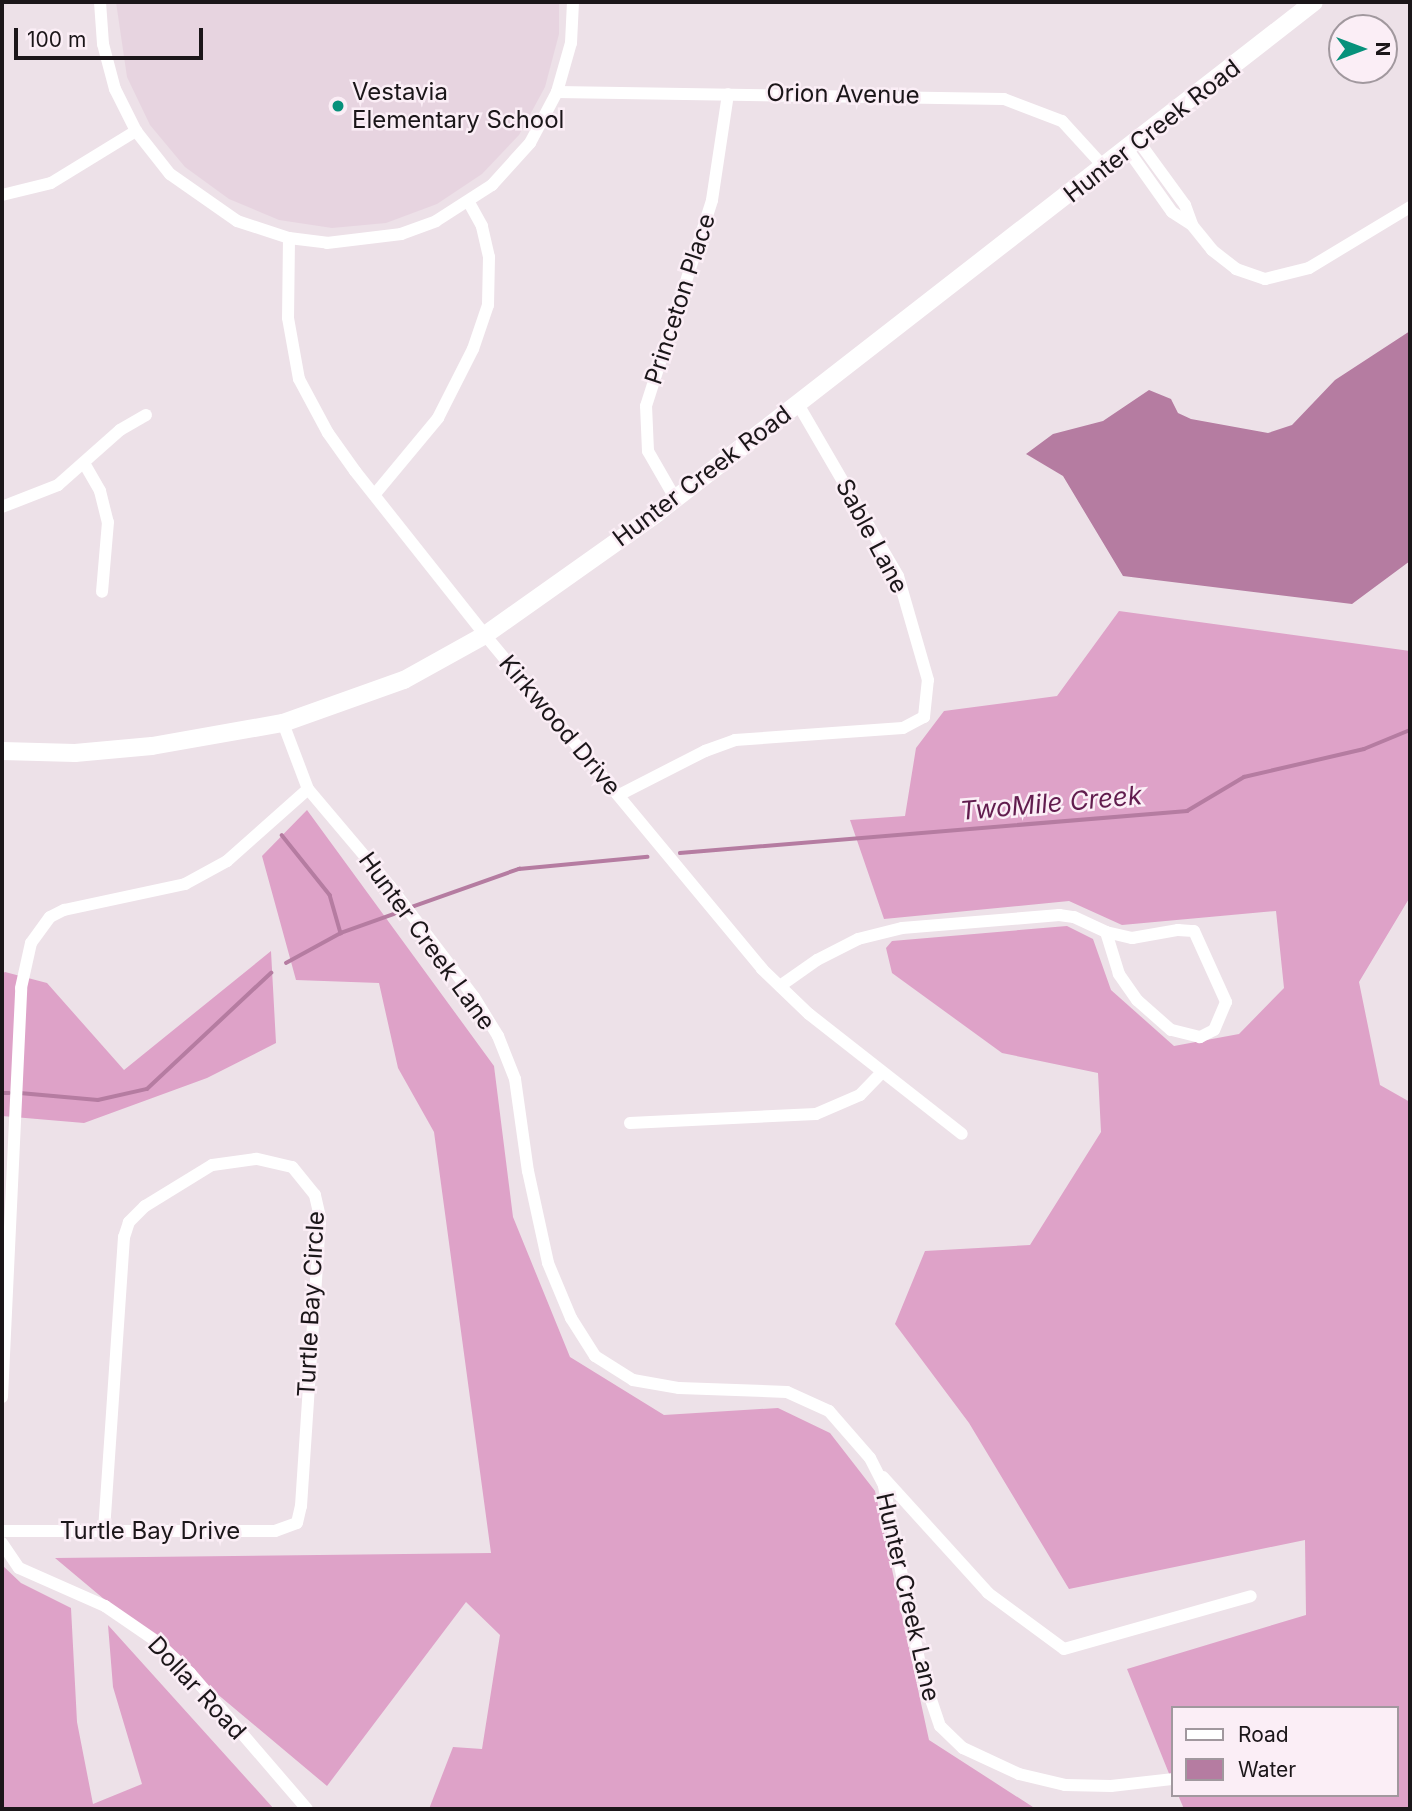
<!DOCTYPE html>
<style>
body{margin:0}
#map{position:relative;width:1412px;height:1811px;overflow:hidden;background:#ede1e8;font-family:Inter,sans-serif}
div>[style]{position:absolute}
.built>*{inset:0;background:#e7d4e0}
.forest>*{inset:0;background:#dea2c8}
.water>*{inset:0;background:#b57ca1}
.stream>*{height:3.5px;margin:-1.75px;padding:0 1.75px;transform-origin:1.75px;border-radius:1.75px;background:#b57ca1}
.street>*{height:12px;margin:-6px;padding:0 6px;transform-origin:6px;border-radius:6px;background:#fff}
.secondary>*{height:18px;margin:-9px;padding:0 9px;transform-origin:9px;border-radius:9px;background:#fff}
.dots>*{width:19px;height:19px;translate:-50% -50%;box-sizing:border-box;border:4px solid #fbeef6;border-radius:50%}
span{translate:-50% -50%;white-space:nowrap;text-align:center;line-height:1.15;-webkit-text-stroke:5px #fbeef6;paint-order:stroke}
.poi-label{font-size:24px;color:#1b1619}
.left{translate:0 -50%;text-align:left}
.street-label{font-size:24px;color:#1b1619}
.water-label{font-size:26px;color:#611c4e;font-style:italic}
.frame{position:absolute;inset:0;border:4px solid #1b1619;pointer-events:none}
.legend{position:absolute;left:1171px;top:1706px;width:228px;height:91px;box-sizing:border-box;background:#fbeef6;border:2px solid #a1989e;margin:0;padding:9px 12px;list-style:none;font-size:21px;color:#1b1619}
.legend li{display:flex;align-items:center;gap:14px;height:35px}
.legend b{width:35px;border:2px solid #a1989e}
.north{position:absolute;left:1328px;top:14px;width:70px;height:70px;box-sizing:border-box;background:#fbeef6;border:2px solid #a1989e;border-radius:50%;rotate:90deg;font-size:19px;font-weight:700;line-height:28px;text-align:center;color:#1b1619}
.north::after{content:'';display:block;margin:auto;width:24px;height:32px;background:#07917b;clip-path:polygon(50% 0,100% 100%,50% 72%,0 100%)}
.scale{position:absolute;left:14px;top:28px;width:189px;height:32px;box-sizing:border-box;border:4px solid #1b1619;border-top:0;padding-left:9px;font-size:21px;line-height:24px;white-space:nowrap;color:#1b1619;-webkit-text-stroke:5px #fbeef6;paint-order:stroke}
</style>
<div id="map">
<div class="built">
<i style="clip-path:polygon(116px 2px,559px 2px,559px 34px,545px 87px,519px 135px,482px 174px,437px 204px,386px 223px,332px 228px,279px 220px,229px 199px,185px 167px,150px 125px,127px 77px)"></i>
</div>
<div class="forest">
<i style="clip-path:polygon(1119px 611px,1410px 651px,1410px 897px,1359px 982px,1380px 1085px,1410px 1102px,1410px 1809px,1184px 1809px,1178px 1795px,1396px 1795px,1396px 1708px,1172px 1708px,1172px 1781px,1127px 1669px,1306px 1615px,1305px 1540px,1069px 1589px,969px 1423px,895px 1324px,925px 1251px,1030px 1245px,1101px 1132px,1098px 1073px,1002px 1053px,892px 973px,886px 948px,892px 941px,1067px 926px,1093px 939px,1111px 990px,1174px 1046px,1239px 1034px,1284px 988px,1276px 911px,1122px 925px,1069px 901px,884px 919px,850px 820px,905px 816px,916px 748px,944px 711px,1057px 696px)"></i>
<i style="clip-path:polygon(307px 810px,494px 1066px,513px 1217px,570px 1357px,664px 1415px,778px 1408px,830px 1433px,875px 1491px,929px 1740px,1036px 1809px,429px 1809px,453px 1747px,482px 1749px,500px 1635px,466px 1602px,327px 1786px,55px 1558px,491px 1553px,434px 1132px,398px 1068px,379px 983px,296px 980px,262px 856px)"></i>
<i style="clip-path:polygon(271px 951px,276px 1043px,207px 1078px,84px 1123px,2px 1116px,2px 974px,5px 972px,47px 983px,124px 1070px)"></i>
<i style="clip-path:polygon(2px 1565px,21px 1583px,71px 1608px,77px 1722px,93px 1804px,142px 1784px,113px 1687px,108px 1625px,274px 1809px,2px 1809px)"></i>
</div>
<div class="water">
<i style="clip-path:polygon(1410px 331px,1410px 561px,1352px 604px,1123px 576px,1063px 476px,1026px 454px,1053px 434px,1103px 421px,1149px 390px,1171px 399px,1178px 413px,1191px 419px,1268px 433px,1292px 425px,1335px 380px)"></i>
</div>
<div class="stream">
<i style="left:282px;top:835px;width:77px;rotate:51.3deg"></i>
<i style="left:330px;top:895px;width:40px;rotate:74deg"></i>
<i style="left:680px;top:853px;width:509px;rotate:-4.74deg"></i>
<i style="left:1187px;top:811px;width:66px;rotate:-30.8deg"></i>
<i style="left:1244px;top:777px;width:123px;rotate:-13.1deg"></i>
<i style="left:1364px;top:749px;width:50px;rotate:-22.4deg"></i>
<i style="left:412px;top:907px;width:114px;rotate:-19.6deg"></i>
<i style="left:519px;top:869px;width:129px;rotate:-5.4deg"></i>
<i style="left:286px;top:963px;width:63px;rotate:-28.6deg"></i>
<i style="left:341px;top:933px;width:59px;rotate:-19.7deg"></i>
<i style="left:2px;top:1093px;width:7px"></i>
<i style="left:20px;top:1093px;width:78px;rotate:5.1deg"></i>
<i style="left:98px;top:1100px;width:50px;rotate:-12.7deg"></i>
<i style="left:147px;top:1089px;width:170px;rotate:-43.1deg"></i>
</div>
<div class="street">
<i style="left:100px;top:2px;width:42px;rotate:85.9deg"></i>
<i style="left:103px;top:44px;width:47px;rotate:75.1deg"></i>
<i style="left:115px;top:89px;width:47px;rotate:63.4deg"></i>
<i style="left:136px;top:131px;width:55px;rotate:51.7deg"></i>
<i style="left:170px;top:174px;width:82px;rotate:35deg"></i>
<i style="left:237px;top:221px;width:55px;rotate:18.1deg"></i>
<i style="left:289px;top:238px;width:38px;rotate:7deg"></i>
<i style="left:327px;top:243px;width:75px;rotate:-6.9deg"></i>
<i style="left:401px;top:234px;width:37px;rotate:-20deg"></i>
<i style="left:436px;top:221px;width:67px;rotate:-32.7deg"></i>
<i style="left:492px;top:185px;width:57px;rotate:-47.9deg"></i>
<i style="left:530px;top:143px;width:58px;rotate:-62.1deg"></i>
<i style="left:557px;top:92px;width:51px;rotate:-74.1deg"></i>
<i style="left:571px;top:43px;width:41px;rotate:-87.2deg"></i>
<i style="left:557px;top:92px;width:447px;rotate:0.9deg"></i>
<i style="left:1004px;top:99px;width:62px;rotate:20.8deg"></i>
<i style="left:1062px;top:121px;width:62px;rotate:47.6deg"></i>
<i style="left:1139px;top:142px;width:78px;rotate:53.9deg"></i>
<i style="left:1185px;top:205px;width:20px;rotate:70deg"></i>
<i style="left:1128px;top:150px;width:76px;rotate:54.6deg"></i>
<i style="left:1172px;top:212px;width:24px;rotate:33deg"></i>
<i style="left:1192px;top:225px;width:32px;rotate:51deg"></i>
<i style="left:1212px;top:250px;width:31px;rotate:38deg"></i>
<i style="left:1236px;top:269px;width:31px;rotate:19deg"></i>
<i style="left:1265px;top:279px;width:45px;rotate:-14deg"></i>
<i style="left:1309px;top:268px;width:118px;rotate:-31.1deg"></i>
<i style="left:2px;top:195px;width:50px;rotate:-13.8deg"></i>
<i style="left:51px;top:183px;width:100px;rotate:-31.5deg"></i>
<i style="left:289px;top:238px;width:80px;rotate:90.7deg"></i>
<i style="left:288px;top:318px;width:62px;rotate:79.8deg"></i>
<i style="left:299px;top:379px;width:61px;rotate:61.8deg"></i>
<i style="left:328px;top:433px;width:47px;rotate:54.6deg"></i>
<i style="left:355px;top:471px;width:209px;rotate:51.6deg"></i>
<i style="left:485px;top:635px;width:434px;rotate:50.3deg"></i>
<i style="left:762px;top:969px;width:65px;rotate:43.8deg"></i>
<i style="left:809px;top:1014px;width:194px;rotate:38.1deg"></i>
<i style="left:84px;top:463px;width:32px;rotate:60deg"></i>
<i style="left:100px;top:491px;width:32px;rotate:76deg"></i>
<i style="left:108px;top:522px;width:70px;rotate:94.9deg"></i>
<i style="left:375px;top:494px;width:99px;rotate:-50.3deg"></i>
<i style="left:438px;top:418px;width:77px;rotate:-63.1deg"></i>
<i style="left:473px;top:349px;width:46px;rotate:-71.2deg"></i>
<i style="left:488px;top:305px;width:48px;rotate:-88.8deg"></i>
<i style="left:489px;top:257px;width:32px;rotate:-103deg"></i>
<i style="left:482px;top:226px;width:26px;rotate:-119deg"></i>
<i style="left:675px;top:498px;width:54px;rotate:-119.9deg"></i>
<i style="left:648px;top:451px;width:45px;rotate:-92.5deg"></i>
<i style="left:646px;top:406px;width:216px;rotate:-72.2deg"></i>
<i style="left:712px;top:200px;width:107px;rotate:-81.4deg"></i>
<i style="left:2px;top:507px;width:60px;rotate:-21.4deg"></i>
<i style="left:58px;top:485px;width:83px;rotate:-41.6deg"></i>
<i style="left:120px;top:430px;width:30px;rotate:-30deg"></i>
<i style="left:283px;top:723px;width:71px;rotate:69.3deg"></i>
<i style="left:308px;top:789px;width:127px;rotate:49.8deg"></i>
<i style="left:390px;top:886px;width:139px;rotate:52.9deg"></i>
<i style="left:474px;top:997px;width:46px;rotate:58.4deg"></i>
<i style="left:498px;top:1036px;width:46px;rotate:68.4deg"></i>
<i style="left:515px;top:1079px;width:93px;rotate:82deg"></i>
<i style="left:528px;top:1171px;width:94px;rotate:77.7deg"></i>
<i style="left:548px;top:1263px;width:60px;rotate:67.3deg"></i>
<i style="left:571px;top:1318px;width:45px;rotate:57.7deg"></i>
<i style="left:595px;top:1356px;width:45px;rotate:32.3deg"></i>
<i style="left:633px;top:1380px;width:47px;rotate:9.9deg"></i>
<i style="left:679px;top:1388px;width:108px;rotate:2.1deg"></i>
<i style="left:787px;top:1392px;width:46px;rotate:24.3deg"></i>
<i style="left:829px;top:1411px;width:62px;rotate:48.9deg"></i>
<i style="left:870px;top:1458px;width:31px;rotate:63deg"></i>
<i style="left:884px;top:1486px;width:188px;rotate:78.6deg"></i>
<i style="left:921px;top:1670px;width:59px;rotate:71.3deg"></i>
<i style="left:940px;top:1726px;width:32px;rotate:44deg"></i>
<i style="left:963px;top:1748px;width:62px;rotate:24.9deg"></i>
<i style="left:1019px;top:1774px;width:47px;rotate:13.4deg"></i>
<i style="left:1065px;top:1785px;width:46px;rotate:1.2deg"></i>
<i style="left:1111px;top:1786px;width:61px;rotate:-6.5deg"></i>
<i style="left:619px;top:795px;width:97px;rotate:-27.1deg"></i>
<i style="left:705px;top:751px;width:32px;rotate:-20deg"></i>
<i style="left:735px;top:740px;width:168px;rotate:-4.1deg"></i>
<i style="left:903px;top:728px;width:24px;rotate:-28deg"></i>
<i style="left:924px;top:717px;width:37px;rotate:-84deg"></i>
<i style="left:928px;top:680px;width:108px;rotate:-106.1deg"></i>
<i style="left:898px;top:576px;width:199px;rotate:-120.2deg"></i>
<i style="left:1178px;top:930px;width:16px;rotate:4deg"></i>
<i style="left:1194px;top:931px;width:78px;rotate:65.7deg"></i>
<i style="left:1226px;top:1002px;width:30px;rotate:113deg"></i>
<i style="left:1214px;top:1030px;width:16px;rotate:153deg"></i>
<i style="left:1200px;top:1037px;width:30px;rotate:-166deg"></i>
<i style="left:1171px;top:1030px;width:45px;rotate:-138.6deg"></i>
<i style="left:1137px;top:1000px;width:32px;rotate:-125deg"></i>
<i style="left:1119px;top:974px;width:44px;rotate:-107.2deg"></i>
<i style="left:1106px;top:932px;width:27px;rotate:13deg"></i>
<i style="left:1132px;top:938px;width:47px;rotate:-9.9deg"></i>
<i style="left:780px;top:986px;width:45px;rotate:-35.1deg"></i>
<i style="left:817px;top:960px;width:46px;rotate:-27.1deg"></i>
<i style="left:858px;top:939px;width:45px;rotate:-14deg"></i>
<i style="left:902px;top:928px;width:158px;rotate:-4.7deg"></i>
<i style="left:1059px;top:915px;width:15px;rotate:8deg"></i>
<i style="left:1074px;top:917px;width:35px;rotate:25deg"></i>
<i style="left:630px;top:1123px;width:186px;rotate:-2.8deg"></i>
<i style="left:816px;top:1114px;width:48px;rotate:-23.4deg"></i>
<i style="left:860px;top:1095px;width:32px;rotate:-46deg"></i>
<i style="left:2px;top:1397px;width:409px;rotate:-87.3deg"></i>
<i style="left:21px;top:988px;width:46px;rotate:-77.5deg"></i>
<i style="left:31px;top:943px;width:32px;rotate:-54deg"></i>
<i style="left:50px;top:917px;width:16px;rotate:-27deg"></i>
<i style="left:64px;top:910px;width:124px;rotate:-12.1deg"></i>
<i style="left:185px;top:884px;width:48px;rotate:-28.7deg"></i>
<i style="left:227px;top:861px;width:108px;rotate:-41.6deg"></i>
<i style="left:883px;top:1477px;width:156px;rotate:47.8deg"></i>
<i style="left:988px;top:1593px;width:94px;rotate:36.4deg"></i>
<i style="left:1064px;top:1649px;width:194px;rotate:-15.8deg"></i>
<i style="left:2px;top:1531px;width:273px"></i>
<i style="left:275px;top:1531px;width:23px;rotate:-20deg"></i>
<i style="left:297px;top:1523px;width:17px;rotate:-77deg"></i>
<i style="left:301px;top:1506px;width:290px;rotate:-86.2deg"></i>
<i style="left:320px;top:1217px;width:23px;rotate:-103deg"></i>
<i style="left:315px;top:1195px;width:36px;rotate:-129deg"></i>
<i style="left:292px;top:1167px;width:37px;rotate:-167deg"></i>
<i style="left:256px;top:1159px;width:44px;rotate:172.2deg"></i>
<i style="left:212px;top:1165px;width:79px;rotate:148.5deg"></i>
<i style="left:145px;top:1206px;width:23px;rotate:135deg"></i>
<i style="left:129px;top:1222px;width:16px;rotate:108deg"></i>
<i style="left:124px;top:1237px;width:295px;rotate:93.9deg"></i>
<i style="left:2px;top:1543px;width:30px;rotate:56deg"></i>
<i style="left:19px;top:1568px;width:94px;rotate:23.8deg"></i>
<i style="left:105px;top:1606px;width:62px;rotate:34.5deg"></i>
<i style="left:156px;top:1641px;width:47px;rotate:43.3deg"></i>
<i style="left:190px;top:1673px;width:179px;rotate:49.3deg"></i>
</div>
<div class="secondary">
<i style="left:2px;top:751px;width:73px;rotate:1.6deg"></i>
<i style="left:75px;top:753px;width:77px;rotate:-5.2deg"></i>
<i style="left:152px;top:746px;width:133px;rotate:-10deg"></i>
<i style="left:283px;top:723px;width:128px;rotate:-19.6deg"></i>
<i style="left:404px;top:680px;width:93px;rotate:-29.1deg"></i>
<i style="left:485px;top:635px;width:211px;rotate:-35.3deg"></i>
<i style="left:657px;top:513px;width:832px;rotate:-37.87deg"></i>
</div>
<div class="dots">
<i style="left:338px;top:106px;background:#07917b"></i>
</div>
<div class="poi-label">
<span class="left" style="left:352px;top:106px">Vestavia<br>Elementary School</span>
</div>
<div class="street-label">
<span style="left:843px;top:94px;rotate:1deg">Orion Avenue</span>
<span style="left:1152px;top:131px;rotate:-38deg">Hunter Creek Road</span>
<span style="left:680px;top:299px;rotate:-72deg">Princeton Place</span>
<span style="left:702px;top:476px;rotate:-37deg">Hunter Creek Road</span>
<span style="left:872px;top:536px;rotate:62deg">Sable Lane</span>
<span style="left:560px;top:725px;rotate:50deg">Kirkwood Drive</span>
<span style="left:427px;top:941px;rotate:54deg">Hunter Creek Lane</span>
<span style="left:311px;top:1304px;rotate:-87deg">Turtle Bay Circle</span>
<span style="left:150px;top:1531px">Turtle Bay Drive</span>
<span style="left:908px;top:1597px;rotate:77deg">Hunter Creek Lane</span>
<span style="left:197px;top:1688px;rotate:47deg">Dollar Road</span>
</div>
<div class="water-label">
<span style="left:1051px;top:803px;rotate:-5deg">TwoMile Creek</span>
</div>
<div class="frame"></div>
<ul class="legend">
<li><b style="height:9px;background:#fff"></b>Road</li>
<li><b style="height:19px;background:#b57ca1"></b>Water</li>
</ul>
<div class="north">N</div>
<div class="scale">100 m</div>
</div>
